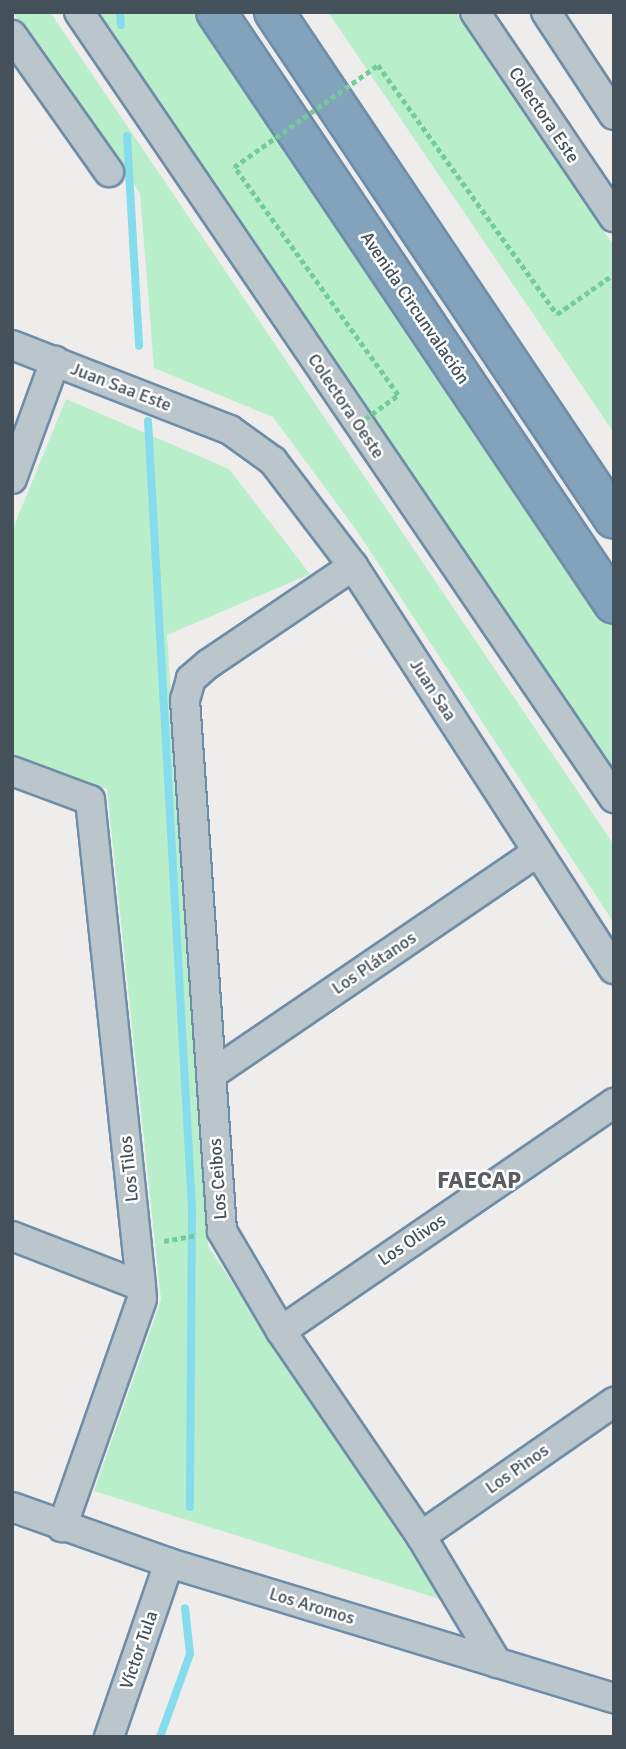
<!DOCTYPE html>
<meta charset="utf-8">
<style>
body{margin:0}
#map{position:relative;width:626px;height:1749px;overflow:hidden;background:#efecec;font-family:Signika,sans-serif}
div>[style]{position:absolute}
.green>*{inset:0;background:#b9eecb}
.stream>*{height:8px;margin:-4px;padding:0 4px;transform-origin:4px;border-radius:4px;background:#85dcec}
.path>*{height:4.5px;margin-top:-2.25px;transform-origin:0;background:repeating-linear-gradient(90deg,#71cc9a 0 5px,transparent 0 8.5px)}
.roads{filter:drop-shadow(2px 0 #6e8da8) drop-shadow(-2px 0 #6e8da8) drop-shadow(0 2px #6e8da8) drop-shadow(0 -2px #6e8da8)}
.minor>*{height:28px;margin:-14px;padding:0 14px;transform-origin:14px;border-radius:14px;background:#bac5cc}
.highway>*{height:38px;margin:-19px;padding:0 19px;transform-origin:19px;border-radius:19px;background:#83a2bc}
.path-bridge>*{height:4.5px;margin-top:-2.25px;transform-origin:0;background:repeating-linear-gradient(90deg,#71cc9a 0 5px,transparent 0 8.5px)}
span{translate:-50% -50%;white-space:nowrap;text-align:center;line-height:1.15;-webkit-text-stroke:5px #fff;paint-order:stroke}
.street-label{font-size:18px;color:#45515a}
.district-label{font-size:24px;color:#595d61;font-weight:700}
.frame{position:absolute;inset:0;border:14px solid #45515a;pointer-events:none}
</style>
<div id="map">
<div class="green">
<i style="clip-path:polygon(12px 12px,50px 12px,614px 845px,614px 923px,357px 531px,273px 417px,154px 368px,140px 193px,61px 74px)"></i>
<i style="clip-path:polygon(95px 12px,204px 12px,614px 622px,614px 783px)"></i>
<i style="clip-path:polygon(328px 12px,456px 12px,614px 246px,614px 433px)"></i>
<i style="clip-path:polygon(66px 399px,229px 469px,310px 574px,167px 635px,208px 1246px,443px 1600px,94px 1491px,161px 1300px,107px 789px,12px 756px,12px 531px)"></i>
</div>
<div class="stream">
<i style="left:120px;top:12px;width:13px;rotate:86deg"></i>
<i style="left:127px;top:136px;width:210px;rotate:86.7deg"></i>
<i style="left:148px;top:421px;width:788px;rotate:86.8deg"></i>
<i style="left:192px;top:1208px;width:299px;rotate:90.4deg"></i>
<i style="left:160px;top:1737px;width:88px;rotate:-70.1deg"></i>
<i style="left:190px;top:1654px;width:46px;rotate:-96.2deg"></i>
</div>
<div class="path">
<i style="left:164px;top:1241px;width:34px;rotate:-10deg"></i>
</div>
<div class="roads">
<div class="minor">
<i style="left:79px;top:12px;width:951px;rotate:55.76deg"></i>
<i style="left:475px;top:12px;width:248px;rotate:55.9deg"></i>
<i style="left:546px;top:12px;width:123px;rotate:56.6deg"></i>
<i style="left:12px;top:35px;width:168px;rotate:54.7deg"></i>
<i style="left:12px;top:345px;width:234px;rotate:21.3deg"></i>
<i style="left:230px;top:430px;width:53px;rotate:35.8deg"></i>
<i style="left:273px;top:461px;width:132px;rotate:52.7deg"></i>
<i style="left:353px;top:566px;width:480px;rotate:57.1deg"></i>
<i style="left:12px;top:479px;width:126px;rotate:-70deg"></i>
<i style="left:353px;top:566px;width:175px;rotate:145.9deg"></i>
<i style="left:208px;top:664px;width:23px;rotate:139deg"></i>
<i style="left:191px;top:679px;width:22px;rotate:106deg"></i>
<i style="left:185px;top:700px;width:532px;rotate:86.01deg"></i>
<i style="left:222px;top:1231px;width:116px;rotate:59.5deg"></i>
<i style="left:281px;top:1331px;width:248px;rotate:55.7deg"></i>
<i style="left:421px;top:1536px;width:148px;rotate:59.1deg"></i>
<i style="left:12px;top:771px;width:83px;rotate:20.4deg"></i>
<i style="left:90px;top:800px;width:489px;rotate:84deg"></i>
<i style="left:141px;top:1286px;width:13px;rotate:86deg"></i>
<i style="left:142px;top:1299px;width:242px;rotate:109.3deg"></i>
<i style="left:212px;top:1074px;width:394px;rotate:-34.3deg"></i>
<i style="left:12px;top:1236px;width:138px;rotate:21.2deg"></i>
<i style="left:281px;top:1331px;width:404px;rotate:-34.4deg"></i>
<i style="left:12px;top:1507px;width:167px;rotate:19.6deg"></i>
<i style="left:169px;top:1563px;width:465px;rotate:16.9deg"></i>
<i style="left:421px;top:1536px;width:235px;rotate:-34.8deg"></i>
<i style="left:109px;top:1737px;width:184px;rotate:-71deg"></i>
</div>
<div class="highway">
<i style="left:216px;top:12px;width:713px;rotate:56.09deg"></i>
<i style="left:274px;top:12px;width:610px;rotate:56.15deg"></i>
</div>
</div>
<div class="path-bridge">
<i style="left:358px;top:424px;width:49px;rotate:-35.9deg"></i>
<i style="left:398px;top:395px;width:281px;rotate:-125.7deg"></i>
<i style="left:234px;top:167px;width:176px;rotate:-35.3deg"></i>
<i style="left:378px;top:65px;width:307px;rotate:54.3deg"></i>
<i style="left:557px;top:314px;width:70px;rotate:-35.1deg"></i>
</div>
<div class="street-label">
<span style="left:544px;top:115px;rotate:56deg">Colectora Este</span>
<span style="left:415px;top:308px;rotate:56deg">Avenida Circunvalación</span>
<span style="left:121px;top:387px;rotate:21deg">Juan Saa Este</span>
<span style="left:346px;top:406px;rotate:56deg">Colectora Oeste</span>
<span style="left:433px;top:690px;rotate:57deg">Juan Saa</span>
<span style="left:374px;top:963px;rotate:-34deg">Los Plátanos</span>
<span style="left:129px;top:1169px;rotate:-96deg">Los Tilos</span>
<span style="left:218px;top:1179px;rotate:-94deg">Los Ceibos</span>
<span style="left:412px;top:1240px;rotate:-34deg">Los Olivos</span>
<span style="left:517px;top:1469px;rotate:-35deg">Los Pinos</span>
<span style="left:312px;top:1606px;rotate:17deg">Los Aromos</span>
<span style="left:139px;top:1650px;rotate:-71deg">Víctor Tula</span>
</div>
<div class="district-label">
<span style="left:479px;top:1181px">FAECAP</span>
</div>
<div class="frame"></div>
</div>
